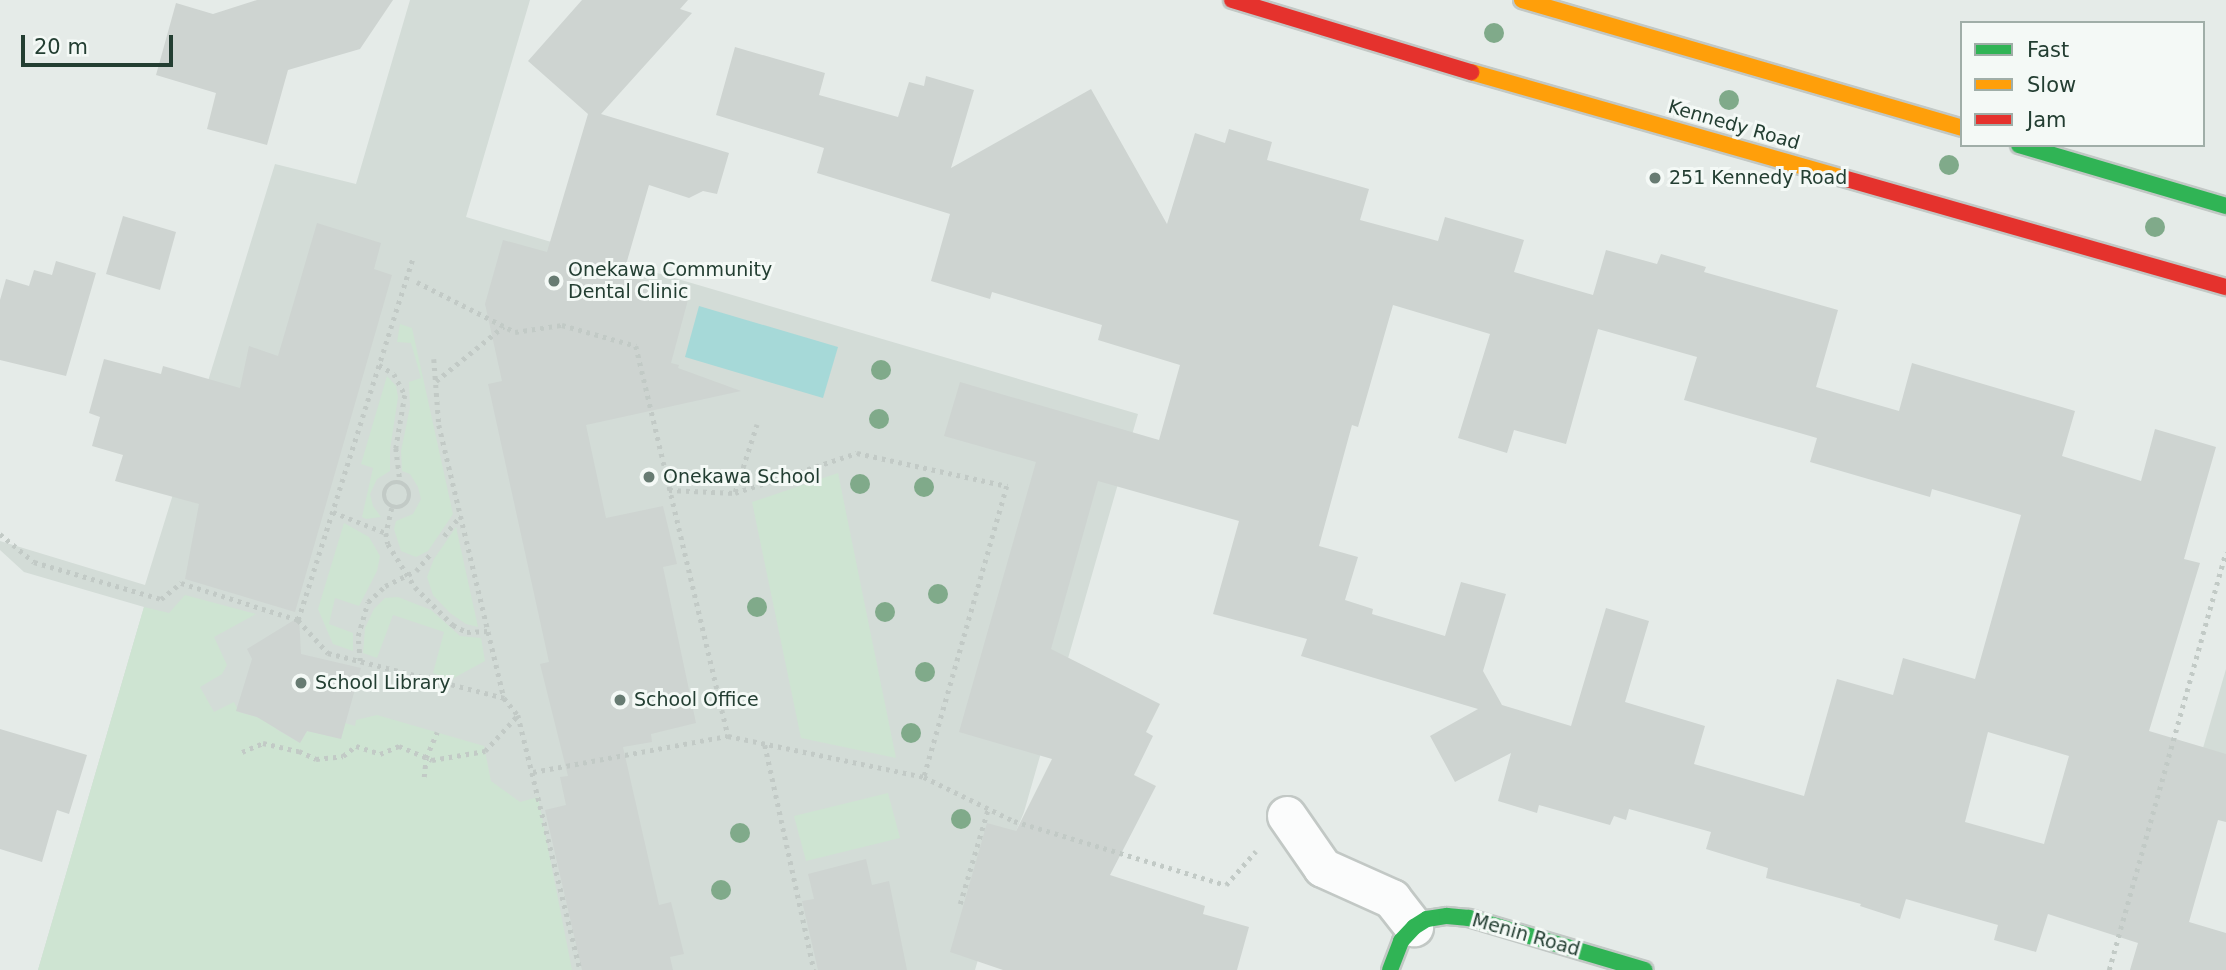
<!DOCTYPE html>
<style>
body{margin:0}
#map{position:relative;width:2226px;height:970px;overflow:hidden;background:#e5ebe8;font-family:"DejaVu Sans",sans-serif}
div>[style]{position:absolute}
.built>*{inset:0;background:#d3dcd7}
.green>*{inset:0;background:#cee4d2}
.water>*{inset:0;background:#a6d9d8}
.building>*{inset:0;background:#ced4d1}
.path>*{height:4.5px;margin-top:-2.25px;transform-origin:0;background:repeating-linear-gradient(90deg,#c2cac6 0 3.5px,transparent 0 8.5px)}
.path>.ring{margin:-2.25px;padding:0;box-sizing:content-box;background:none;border:4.5px solid #c2cac6;border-radius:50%}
.roads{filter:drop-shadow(2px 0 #c2c8c5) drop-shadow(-2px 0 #c2c8c5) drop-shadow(0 2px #c2c8c5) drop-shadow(0 -2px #c2c8c5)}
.street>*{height:38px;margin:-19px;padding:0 19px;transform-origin:19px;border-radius:19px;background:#fbfcfc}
.fast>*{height:16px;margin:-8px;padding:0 8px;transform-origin:8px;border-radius:8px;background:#30b455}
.slow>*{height:16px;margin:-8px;padding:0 8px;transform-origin:8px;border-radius:8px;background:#ff9f0a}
.jam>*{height:16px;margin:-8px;padding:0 8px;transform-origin:8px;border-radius:8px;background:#e5322d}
.trees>*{width:20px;height:20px;margin:-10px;border-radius:50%;background:#80aa8a}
.dots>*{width:19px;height:19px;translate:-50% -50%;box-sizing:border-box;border:4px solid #f4f9f6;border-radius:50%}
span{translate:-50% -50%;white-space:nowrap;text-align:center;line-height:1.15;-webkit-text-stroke:6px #f4f9f6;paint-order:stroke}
.street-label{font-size:19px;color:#233e32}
.poi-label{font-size:19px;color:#233e32}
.left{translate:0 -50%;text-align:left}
.legend{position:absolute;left:1960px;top:21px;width:245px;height:126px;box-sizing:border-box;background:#f4f9f6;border:2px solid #a0aea8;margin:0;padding:9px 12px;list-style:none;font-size:21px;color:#233e32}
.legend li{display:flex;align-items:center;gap:14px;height:35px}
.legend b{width:35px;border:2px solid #a0aea8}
.scale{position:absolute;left:21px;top:35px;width:152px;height:32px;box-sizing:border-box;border:4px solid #233e32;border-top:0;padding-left:9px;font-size:21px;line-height:24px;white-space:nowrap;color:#233e32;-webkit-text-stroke:5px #f4f9f6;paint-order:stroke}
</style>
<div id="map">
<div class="built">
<i style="clip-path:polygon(410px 0,530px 0,466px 217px,1138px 414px,1024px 812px,1014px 836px,975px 970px,38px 970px,144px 607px,24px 572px,0 550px,0 541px,145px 585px,275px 164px,356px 184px)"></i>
<i style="clip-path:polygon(2226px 669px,2226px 755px,2203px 748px)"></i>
</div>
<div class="green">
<i style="clip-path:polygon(400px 324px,412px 328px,453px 514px,428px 551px,416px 557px,401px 551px,394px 529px,396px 521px,413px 514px,421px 499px,418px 487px,410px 474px,402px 471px,401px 451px,410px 407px,409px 382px,421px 378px,411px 343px,397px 342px)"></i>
<i style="clip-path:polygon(387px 376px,396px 386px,398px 397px,390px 450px,390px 471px,377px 479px,370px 494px,373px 506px,381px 517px,366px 519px,362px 517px,373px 468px,361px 464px)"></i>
<i style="clip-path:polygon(838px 473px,896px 758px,801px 738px,752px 502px)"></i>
<i style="clip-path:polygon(344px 523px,369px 537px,380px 556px,377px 571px,359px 606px,335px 598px,329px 624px,353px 633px,353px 651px,333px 644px,318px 609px)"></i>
<i style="clip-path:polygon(456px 527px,478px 627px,466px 624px,450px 613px,433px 595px,427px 577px,434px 559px)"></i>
<i style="clip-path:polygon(185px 595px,256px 614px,214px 637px,227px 665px,222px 674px,200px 687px,214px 712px,234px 702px,239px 712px,278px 723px,276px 729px,300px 743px,307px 731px,341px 738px,345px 723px,355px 726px,356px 720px,377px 715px,484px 746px,491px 781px,520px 802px,538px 797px,572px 970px,38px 970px,144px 607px,169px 613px)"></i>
<i style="clip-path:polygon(398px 597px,431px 610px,460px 636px,481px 638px,485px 661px,450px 680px,433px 673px,444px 632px,393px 615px,377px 658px,363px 653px,365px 628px,374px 609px,385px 598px)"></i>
<i style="clip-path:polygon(888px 793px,900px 838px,806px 861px,794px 816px)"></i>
</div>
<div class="water">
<i style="clip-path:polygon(699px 306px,838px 347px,823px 398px,685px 357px)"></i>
</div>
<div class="building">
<i style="clip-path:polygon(257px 0,393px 0,360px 49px,288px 70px,267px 145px,207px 129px,216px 93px,156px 75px,176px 3px,213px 14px)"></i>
<i style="clip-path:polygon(582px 0,688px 0,680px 9px,692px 13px,601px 114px,729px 153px,717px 194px,703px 191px,689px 198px,649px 185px,623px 275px,689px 296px,671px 363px,679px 365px,678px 368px,741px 391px,586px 425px,606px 518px,663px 506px,677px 564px,663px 567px,696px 723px,651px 734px,652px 742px,623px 747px,659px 905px,671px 902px,684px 954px,670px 957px,673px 970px,582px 970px,545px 810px,566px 805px,560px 777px,568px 776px,540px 664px,549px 662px,488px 384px,502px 381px,485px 304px,503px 240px,547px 252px,588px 114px,528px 61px)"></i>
<i style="clip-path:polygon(evenodd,735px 47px,825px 73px,819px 95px,898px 117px,909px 82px,924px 86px,926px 76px,974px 90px,951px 168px,1091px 89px,1167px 224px,1195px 133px,1225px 143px,1229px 129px,1272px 142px,1267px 160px,1369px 189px,1360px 220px,1438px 241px,1445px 217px,1524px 240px,1514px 272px,1593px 295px,1606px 250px,1657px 264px,1661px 254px,1706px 267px,1704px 272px,1838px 310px,1816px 387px,1899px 411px,1912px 363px,2075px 411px,2062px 456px,2141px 481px,2155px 429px,2216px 447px,2184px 559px,2200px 563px,2149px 731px,2226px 754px,2226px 822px,2218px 820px,2189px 922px,2226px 933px,2226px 970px,2130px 970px,2138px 943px,2048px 914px,2036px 952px,1994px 940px,1998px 925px,1906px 899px,1900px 919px,1860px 906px,1861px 904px,1766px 878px,1768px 868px,1706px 849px,1711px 832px,1629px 809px,1626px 820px,1614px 816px,1610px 825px,1539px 805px,1537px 813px,1498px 801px,1511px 753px,1455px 782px,1430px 736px,1478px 709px,1301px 656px,1307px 639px,1213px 614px,1239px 521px,1098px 481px,1051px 649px,1160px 704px,1146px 732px,1153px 736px,1134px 775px,1156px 786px,1110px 875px,1205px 906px,1203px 914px,1249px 927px,1237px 970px,1003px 970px,950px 952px,987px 823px,1016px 831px,1052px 759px,959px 732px,1036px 462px,944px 436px,960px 382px,1159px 440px,1180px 365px,1098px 340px,1102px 325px,992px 292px,990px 299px,931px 281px,950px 214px,817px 173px,824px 148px,716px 115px,735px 47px,1393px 305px,1490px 334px,1458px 438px,1507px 453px,1514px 430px,1566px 444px,1598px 329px,1697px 357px,1684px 400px,1817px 438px,1810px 462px,1930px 497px,1932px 489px,2021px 515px,1975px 679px,1903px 658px,1893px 695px,1837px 679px,1804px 796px,1694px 764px,1705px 726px,1625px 702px,1649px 621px,1606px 608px,1571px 726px,1502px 705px,1483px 671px,1506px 594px,1461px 582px,1445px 636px,1372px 614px,1373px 609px,1345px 600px,1358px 557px,1319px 546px,1352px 425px,1358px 427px,1393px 305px,735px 47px,1988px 732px,2069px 756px,2044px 844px,1965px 822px,1988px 732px)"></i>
<i style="clip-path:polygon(123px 216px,176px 232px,160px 290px,106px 274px)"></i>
<i style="clip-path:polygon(317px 223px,381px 243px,374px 269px,392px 275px,295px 612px,185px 579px,199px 504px,115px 481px,123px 455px,92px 446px,100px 417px,89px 413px,104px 359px,161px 374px,163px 366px,240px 388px,249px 346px,278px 356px)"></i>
<i style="clip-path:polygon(56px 261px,96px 273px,66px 376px,0 360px,0 300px,6px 279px,29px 286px,34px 270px,52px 275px)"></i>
<i style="clip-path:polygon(299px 617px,301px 654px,361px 668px,341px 739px,307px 731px,300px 743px,257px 717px,236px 711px,252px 659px,247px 649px)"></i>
<i style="clip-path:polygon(0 729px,87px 755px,69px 814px,57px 810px,42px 862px,0 849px)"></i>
<i style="clip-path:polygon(866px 859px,872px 885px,889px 881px,907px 970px,818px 970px,802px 901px,814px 899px,808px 874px)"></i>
</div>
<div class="path">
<i style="left:417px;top:282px;width:110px;rotate:27deg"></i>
<i style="left:515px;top:332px;width:48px;rotate:-8.5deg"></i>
<i style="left:562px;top:325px;width:77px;rotate:15.8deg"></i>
<i style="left:636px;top:346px;width:401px;rotate:76.7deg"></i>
<i style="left:434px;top:359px;width:66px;rotate:85.7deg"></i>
<i style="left:439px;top:425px;width:281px;rotate:76.6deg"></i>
<i style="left:504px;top:698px;width:22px;rotate:51deg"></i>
<i style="left:518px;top:715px;width:262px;rotate:76.3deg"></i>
<i style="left:379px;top:365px;width:17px;rotate:31deg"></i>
<i style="left:394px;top:374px;width:24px;rotate:62deg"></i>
<i style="left:405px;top:395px;width:54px;rotate:99.6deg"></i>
<i style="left:396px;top:448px;width:34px;rotate:83deg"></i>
<i style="left:436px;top:381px;width:87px;rotate:-39deg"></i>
<i class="ring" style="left:384px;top:482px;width:21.5px;height:21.5px"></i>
<i style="left:669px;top:490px;width:66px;rotate:2.6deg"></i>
<i style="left:735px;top:493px;width:128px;rotate:-18.2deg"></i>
<i style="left:857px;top:453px;width:154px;rotate:12.4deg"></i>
<i style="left:1007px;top:486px;width:303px;rotate:105.9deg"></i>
<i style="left:735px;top:492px;width:71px;rotate:-72.1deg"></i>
<i style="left:392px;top:508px;width:26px;rotate:103deg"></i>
<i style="left:386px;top:533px;width:11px;rotate:80deg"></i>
<i style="left:388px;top:544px;width:51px;rotate:57.9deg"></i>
<i style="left:415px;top:587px;width:54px;rotate:45deg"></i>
<i style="left:453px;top:625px;width:16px;rotate:27deg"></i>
<i style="left:467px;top:632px;width:21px;rotate:-3deg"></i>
<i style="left:333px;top:512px;width:57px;rotate:21.6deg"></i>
<i style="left:0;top:534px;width:44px;rotate:39.5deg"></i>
<i style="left:34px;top:562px;width:132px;rotate:16.2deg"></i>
<i style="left:161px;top:599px;width:26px;rotate:-39deg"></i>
<i style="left:181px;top:583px;width:123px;rotate:17.5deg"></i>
<i style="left:298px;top:620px;width:378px;rotate:-72.4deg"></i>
<i style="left:444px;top:536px;width:26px;rotate:-51deg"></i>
<i style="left:298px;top:620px;width:45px;rotate:47.7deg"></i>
<i style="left:328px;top:653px;width:182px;rotate:14.3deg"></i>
<i style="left:360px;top:661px;width:25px;rotate:-95deg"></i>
<i style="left:358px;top:636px;width:35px;rotate:-74deg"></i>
<i style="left:368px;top:602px;width:23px;rotate:-43deg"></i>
<i style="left:385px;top:586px;width:34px;rotate:-26deg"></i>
<i style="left:416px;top:571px;width:23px;rotate:-50deg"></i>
<i style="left:765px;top:745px;width:230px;rotate:77.7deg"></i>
<i style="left:242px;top:752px;width:23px;rotate:-23deg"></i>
<i style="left:263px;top:743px;width:37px;rotate:13deg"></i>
<i style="left:299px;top:751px;width:19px;rotate:25deg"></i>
<i style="left:316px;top:759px;width:27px;rotate:-6deg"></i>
<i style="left:343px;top:756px;width:16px;rotate:-38deg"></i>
<i style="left:356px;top:746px;width:25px;rotate:18deg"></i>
<i style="left:380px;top:754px;width:21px;rotate:-23deg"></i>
<i style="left:399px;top:746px;width:36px;rotate:23deg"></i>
<i style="left:432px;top:760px;width:54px;rotate:-9.6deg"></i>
<i style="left:485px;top:751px;width:49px;rotate:-47.5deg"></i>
<i style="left:533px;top:772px;width:198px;rotate:-10.5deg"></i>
<i style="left:728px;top:736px;width:200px;rotate:11.8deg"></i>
<i style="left:924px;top:777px;width:100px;rotate:26.1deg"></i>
<i style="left:1014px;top:821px;width:221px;rotate:16.8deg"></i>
<i style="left:1226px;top:885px;width:45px;rotate:-48.6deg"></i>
<i style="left:424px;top:777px;width:19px;rotate:-84deg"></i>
<i style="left:426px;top:758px;width:28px;rotate:-67deg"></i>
<i style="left:960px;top:904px;width:99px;rotate:-73.6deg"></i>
<i style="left:2109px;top:970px;width:434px;rotate:-74.4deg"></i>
</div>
<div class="roads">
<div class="street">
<i style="left:1287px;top:816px;width:63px;rotate:55.3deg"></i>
<i style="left:1323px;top:868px;width:76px;rotate:24.2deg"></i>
<i style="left:1392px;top:899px;width:36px;rotate:52deg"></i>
</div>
<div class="fast">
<i style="left:2019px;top:145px;width:216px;rotate:16.4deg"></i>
<i style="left:1390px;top:970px;width:31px;rotate:-69deg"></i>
<i style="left:1401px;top:941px;width:19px;rotate:-47deg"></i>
<i style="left:1414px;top:927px;width:15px;rotate:-32deg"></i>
<i style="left:1427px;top:919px;width:20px;rotate:-9deg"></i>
<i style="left:1447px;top:916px;width:22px;rotate:5deg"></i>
<i style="left:1469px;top:918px;width:183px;rotate:16.5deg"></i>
</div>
<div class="slow">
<i style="left:1522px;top:0;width:458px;rotate:16.2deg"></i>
<i style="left:1471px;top:72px;width:387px;rotate:15.9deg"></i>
</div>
<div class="jam">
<i style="left:1232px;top:0;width:250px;rotate:16.8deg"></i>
<i style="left:1843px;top:178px;width:398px;rotate:15.9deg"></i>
</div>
</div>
<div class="trees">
<i style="left:1494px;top:33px"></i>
<i style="left:1729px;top:100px"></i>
<i style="left:1949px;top:165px"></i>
<i style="left:2155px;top:227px"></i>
<i style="left:881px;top:370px"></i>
<i style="left:879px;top:419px"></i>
<i style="left:860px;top:484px"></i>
<i style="left:924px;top:487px"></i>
<i style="left:938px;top:594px"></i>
<i style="left:757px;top:607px"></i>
<i style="left:885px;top:612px"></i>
<i style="left:925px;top:672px"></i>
<i style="left:911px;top:733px"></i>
<i style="left:961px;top:819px"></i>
<i style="left:740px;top:833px"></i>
<i style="left:721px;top:890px"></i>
</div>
<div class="dots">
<i style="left:1655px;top:178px;background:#677b72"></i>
<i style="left:554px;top:281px;background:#677b72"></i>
<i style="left:649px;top:477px;background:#677b72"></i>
<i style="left:301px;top:683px;background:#677b72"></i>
<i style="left:620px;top:700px;background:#677b72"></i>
</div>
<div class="street-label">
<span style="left:1734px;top:125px;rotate:16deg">Kennedy Road</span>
<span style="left:1526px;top:935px;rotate:16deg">Menin Road</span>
</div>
<div class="poi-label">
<span class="left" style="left:1669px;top:178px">251 Kennedy Road</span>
<span class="left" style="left:568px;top:281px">Onekawa Community<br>Dental Clinic</span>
<span class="left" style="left:663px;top:477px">Onekawa School</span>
<span class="left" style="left:315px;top:683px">School Library</span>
<span class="left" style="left:634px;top:700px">School Office</span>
</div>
<ul class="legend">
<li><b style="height:9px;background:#30b455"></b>Fast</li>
<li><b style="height:9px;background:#ff9f0a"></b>Slow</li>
<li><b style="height:9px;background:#e5322d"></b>Jam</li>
</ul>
<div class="scale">20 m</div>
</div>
